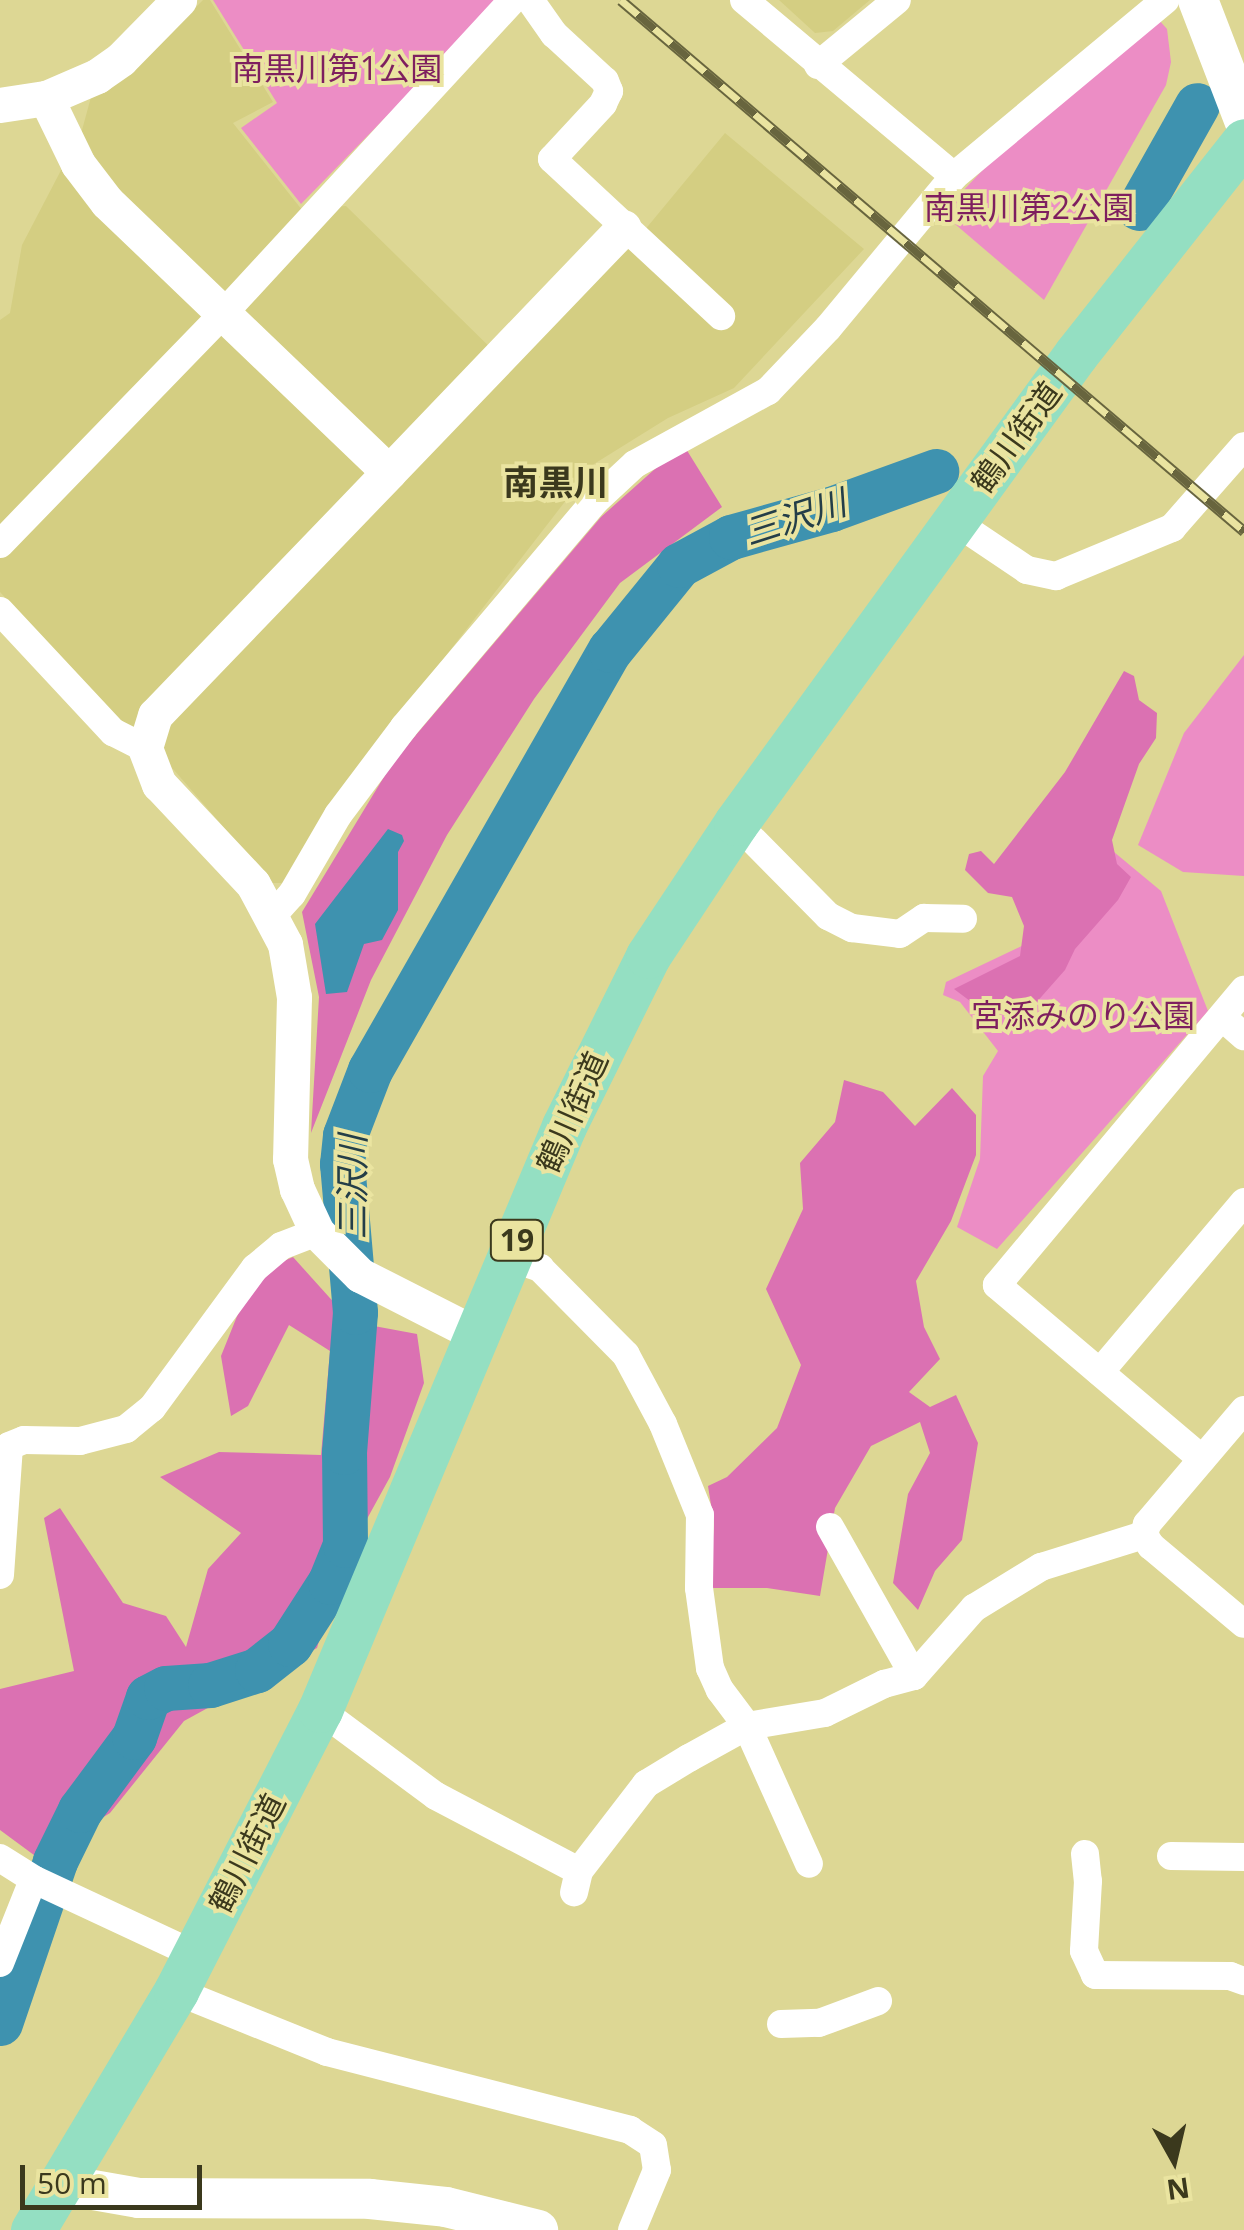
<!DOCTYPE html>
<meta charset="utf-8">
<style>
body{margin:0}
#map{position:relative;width:1244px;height:2230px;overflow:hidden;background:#ddd794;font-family:"Open Sans","Noto Sans JP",sans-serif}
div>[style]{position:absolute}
.built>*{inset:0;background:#d4ce82}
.green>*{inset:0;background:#ec8dc5}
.forest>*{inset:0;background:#db71b2}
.water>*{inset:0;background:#3e92af}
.river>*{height:45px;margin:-22.5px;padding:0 22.5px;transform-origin:22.5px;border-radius:22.5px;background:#3e92af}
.minor>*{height:28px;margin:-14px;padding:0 14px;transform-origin:14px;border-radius:14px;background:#fff}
.tertiary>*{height:35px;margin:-17.5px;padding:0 17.5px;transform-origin:17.5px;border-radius:17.5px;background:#fff}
.secondary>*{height:40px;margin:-20px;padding:0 20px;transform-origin:20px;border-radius:20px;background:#fff}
.primary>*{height:45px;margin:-22.5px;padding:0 22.5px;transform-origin:22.5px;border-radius:22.5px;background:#94dfc2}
.rail>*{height:11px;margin-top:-5.5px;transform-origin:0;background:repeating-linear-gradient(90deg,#eae4a0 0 22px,#68653e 0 44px);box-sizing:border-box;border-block:2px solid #68653e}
span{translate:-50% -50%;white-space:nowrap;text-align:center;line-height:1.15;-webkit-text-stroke:8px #eae4a0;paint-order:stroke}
.shield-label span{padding:2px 8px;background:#eae4a0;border:2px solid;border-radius:8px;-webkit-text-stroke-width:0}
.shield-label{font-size:30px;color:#3b391d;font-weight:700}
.park-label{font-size:32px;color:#7e1f5f}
.street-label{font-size:32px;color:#3b391d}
.neighbourhood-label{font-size:35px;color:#3b391d;font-weight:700}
.water-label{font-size:35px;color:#243e48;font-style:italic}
.north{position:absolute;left:1124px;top:2110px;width:100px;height:100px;-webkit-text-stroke:8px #eae4a0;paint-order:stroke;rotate:172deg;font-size:28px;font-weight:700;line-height:40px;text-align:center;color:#3b391d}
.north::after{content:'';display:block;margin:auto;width:35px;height:45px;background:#3b391d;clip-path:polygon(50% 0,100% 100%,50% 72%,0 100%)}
.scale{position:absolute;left:20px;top:2165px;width:182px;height:45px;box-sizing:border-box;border:5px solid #3b391d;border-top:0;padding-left:12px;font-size:30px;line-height:35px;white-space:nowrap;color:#3b391d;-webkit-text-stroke:8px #eae4a0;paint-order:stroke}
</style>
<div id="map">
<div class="built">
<i style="clip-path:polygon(203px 0,210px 0,273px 102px,233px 123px,314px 225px,333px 207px,346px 206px,505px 362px,629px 249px,725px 133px,864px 249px,734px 388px,668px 418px,594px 464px,367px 758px,286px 883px,272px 883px,174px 770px,116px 720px,0 592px,0 320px,10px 313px,22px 245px,82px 130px,91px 97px,135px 69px)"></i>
<i style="clip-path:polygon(779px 0,870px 0,833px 31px,815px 33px)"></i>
</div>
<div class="green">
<i style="clip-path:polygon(213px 0,500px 0,301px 204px,241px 128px,277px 103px)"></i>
<i style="clip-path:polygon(1159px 20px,1167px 29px,1171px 62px,1166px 85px,1044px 300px,942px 213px,1013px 138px)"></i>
<i style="clip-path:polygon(1244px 655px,1244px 876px,1183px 872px,1138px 845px,1184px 733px)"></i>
<i style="clip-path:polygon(1114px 852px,1161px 891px,1208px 1011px,997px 1249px,957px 1227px,980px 1159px,983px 1076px,998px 1051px,960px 1002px,943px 995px,946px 982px,1028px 943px)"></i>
</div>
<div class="forest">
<i style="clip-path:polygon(683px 444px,722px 507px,620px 583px,534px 699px,447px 835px,371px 980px,311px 1133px,319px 997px,302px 912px,393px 762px,601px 517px)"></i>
<i style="clip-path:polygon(1124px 671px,1134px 676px,1139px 700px,1157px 713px,1156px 738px,1139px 764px,1112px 840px,1117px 864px,1131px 877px,1118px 900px,1075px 949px,1065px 970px,1027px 1013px,1013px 1021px,988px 999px,970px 1001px,954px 989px,1020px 956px,1024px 926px,1012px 897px,988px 893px,965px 870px,969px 854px,981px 851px,994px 864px,1065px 772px)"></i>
<i style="clip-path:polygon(844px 1080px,883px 1092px,915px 1126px,952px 1088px,976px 1115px,976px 1155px,951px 1221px,916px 1281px,924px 1327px,940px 1359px,909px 1392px,930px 1407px,956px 1395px,978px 1443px,962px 1540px,935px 1571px,918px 1610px,893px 1583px,908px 1494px,930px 1453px,920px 1422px,871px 1446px,835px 1508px,820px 1596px,767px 1588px,709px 1588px,714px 1524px,708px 1486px,727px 1477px,777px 1428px,801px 1365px,766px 1289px,803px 1209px,800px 1163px,835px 1122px)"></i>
<i style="clip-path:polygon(293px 1257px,338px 1307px,374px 1326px,417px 1334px,424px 1383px,390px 1477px,340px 1568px,317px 1648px,184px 1721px,110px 1813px,38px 1858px,0 1830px,0 1689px,74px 1671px,44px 1518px,60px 1508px,123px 1603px,166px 1616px,186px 1647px,208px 1569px,241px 1533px,160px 1477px,219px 1452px,321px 1455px,330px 1351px,289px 1325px,248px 1406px,231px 1416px,221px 1356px,254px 1274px)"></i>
</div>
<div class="water">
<i style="clip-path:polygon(388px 829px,402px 835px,404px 841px,398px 852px,398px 910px,382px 940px,364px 944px,347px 992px,326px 994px,315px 924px)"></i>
</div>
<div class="river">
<i style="left:1139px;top:208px;width:118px;rotate:-60.6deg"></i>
<i style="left:0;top:2023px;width:171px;rotate:-71.2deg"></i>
<i style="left:55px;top:1861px;width:57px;rotate:-63.9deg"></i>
<i style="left:80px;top:1810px;width:91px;rotate:-53.5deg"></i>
<i style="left:134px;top:1737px;width:42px;rotate:-70.7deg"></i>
<i style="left:148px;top:1697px;width:20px;rotate:-27deg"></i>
<i style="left:166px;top:1688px;width:44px;rotate:-3.9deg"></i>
<i style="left:210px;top:1685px;width:49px;rotate:-17.7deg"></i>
<i style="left:257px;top:1670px;width:42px;rotate:-38.2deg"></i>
<i style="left:290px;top:1644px;width:74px;rotate:-57.2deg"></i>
<i style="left:330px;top:1582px;width:40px;rotate:-68deg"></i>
<i style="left:345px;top:1545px;width:93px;rotate:-90.6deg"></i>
<i style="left:344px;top:1452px;width:140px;rotate:-85.5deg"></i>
<i style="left:355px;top:1312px;width:149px;rotate:-95deg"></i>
<i style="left:342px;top:1164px;width:29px;rotate:-84deg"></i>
<i style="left:345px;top:1135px;width:70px;rotate:-69deg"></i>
<i style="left:370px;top:1070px;width:484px;rotate:-60.3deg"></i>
<i style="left:610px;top:650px;width:109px;rotate:-50.9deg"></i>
<i style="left:679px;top:565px;width:59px;rotate:-28.3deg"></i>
<i style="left:731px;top:537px;width:104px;rotate:-15.6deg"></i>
<i style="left:831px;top:509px;width:112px;rotate:-19.9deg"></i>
</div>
<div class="minor">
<i style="left:530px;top:0;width:42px;rotate:54.8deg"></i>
<i style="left:554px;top:34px;width:69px;rotate:42.7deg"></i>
<i style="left:605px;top:81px;width:11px;rotate:68deg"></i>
<i style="left:609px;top:91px;width:14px;rotate:115deg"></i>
<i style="left:603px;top:104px;width:75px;rotate:132.8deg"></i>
<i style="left:552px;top:159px;width:231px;rotate:42.9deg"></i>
<i style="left:744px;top:0;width:274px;rotate:40deg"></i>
<i style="left:954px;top:176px;width:275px;rotate:-39.8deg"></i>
<i style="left:818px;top:65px;width:102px;rotate:-39.4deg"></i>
<i style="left:954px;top:521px;width:88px;rotate:33.9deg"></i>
<i style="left:1027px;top:570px;width:30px;rotate:12deg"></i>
<i style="left:1056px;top:576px;width:126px;rotate:-22.5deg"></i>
<i style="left:1172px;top:528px;width:109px;rotate:-48.7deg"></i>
<i style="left:0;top:544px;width:319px;rotate:-45.9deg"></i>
<i style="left:222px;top:315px;width:429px;rotate:-47.3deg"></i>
<i style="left:0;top:611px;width:166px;rotate:47deg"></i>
<i style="left:113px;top:732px;width:36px;rotate:27deg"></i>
<i style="left:736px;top:823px;width:131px;rotate:45.3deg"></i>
<i style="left:828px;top:916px;width:27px;rotate:27deg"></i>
<i style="left:852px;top:928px;width:48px;rotate:7.1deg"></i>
<i style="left:900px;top:934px;width:29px;rotate:-34deg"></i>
<i style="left:924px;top:918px;width:39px;rotate:1deg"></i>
<i style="left:273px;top:915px;width:28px;rotate:-48deg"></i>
<i style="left:292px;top:894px;width:91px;rotate:-59.8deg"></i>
<i style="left:338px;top:815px;width:110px;rotate:-53.1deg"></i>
<i style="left:404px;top:727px;width:296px;rotate:-49.8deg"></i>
<i style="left:595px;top:501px;width:54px;rotate:-42.8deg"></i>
<i style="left:635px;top:464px;width:152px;rotate:-28.8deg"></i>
<i style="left:768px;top:391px;width:87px;rotate:-46.4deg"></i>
<i style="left:828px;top:328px;width:197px;rotate:-50.3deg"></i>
<i style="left:1223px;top:1018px;width:28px;rotate:41deg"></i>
<i style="left:510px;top:1258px;width:32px;rotate:18deg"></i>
<i style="left:540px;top:1268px;width:122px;rotate:45.3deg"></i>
<i style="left:626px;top:1355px;width:78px;rotate:61.8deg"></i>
<i style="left:663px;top:1424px;width:98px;rotate:67.9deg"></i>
<i style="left:700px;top:1515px;width:73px;rotate:90.8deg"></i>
<i style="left:699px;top:1588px;width:81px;rotate:82.2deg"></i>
<i style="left:710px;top:1668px;width:24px;rotate:66deg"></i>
<i style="left:720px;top:1690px;width:45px;rotate:53.1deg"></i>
<i style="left:747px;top:1726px;width:151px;rotate:65.8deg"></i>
<i style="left:1100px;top:1372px;width:223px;rotate:-49.7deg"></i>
<i style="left:1244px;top:1410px;width:150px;rotate:130.4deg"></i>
<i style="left:1147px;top:1524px;width:11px;rotate:105deg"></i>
<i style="left:1144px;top:1535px;width:13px;rotate:58deg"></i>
<i style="left:1151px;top:1546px;width:121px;rotate:40deg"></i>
<i style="left:1202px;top:1459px;width:269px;rotate:-139.7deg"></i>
<i style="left:997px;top:1285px;width:385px;rotate:-50.1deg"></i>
<i style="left:830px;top:1527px;width:171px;rotate:60.6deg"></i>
<i style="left:0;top:1575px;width:129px;rotate:-86deg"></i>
<i style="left:9px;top:1446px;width:16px;rotate:-22deg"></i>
<i style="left:24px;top:1440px;width:56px;rotate:1deg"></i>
<i style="left:80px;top:1441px;width:48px;rotate:-14.6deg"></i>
<i style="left:126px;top:1429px;width:33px;rotate:-39deg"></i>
<i style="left:152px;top:1408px;width:174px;rotate:-53.7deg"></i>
<i style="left:255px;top:1268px;width:34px;rotate:-40deg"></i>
<i style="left:281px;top:1246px;width:39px;rotate:-21deg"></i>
<i style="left:320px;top:1710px;width:144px;rotate:36.6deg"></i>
<i style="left:436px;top:1796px;width:161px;rotate:27.7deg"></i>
<i style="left:579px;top:1871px;width:22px;rotate:103deg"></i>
<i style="left:1085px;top:1854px;width:27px;rotate:84deg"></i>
<i style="left:1088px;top:1881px;width:70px;rotate:93.3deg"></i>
<i style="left:1084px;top:1951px;width:26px;rotate:65deg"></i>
<i style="left:1095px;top:1975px;width:135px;rotate:0.4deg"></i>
<i style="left:1230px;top:1976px;width:15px;rotate:20deg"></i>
<i style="left:1171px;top:1856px;width:73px;rotate:0.8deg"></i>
<i style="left:0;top:1858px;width:41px;rotate:32.2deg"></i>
<i style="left:35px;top:1880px;width:178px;rotate:25deg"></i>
<i style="left:579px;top:1871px;width:110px;rotate:-52.4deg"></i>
<i style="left:646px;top:1784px;width:50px;rotate:-31.2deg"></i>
<i style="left:689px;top:1758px;width:66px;rotate:-28.9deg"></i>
<i style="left:747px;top:1726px;width:79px;rotate:-9.5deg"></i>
<i style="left:825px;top:1713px;width:66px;rotate:-26.2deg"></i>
<i style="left:884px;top:1684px;width:31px;rotate:-15deg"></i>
<i style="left:914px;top:1676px;width:91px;rotate:-48.6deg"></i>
<i style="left:974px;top:1608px;width:79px;rotate:-31.5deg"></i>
<i style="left:1041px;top:1567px;width:108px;rotate:-17.3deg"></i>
<i style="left:0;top:1963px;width:89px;rotate:-68.3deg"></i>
<i style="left:176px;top:1991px;width:163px;rotate:22deg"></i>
<i style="left:327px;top:2052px;width:313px;rotate:14.4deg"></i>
<i style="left:630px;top:2130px;width:27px;rotate:33deg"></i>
<i style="left:653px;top:2145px;width:25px;rotate:81deg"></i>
<i style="left:657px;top:2170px;width:65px;rotate:112.6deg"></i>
<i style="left:781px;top:2024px;width:38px;rotate:-2deg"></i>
<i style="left:819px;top:2023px;width:63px;rotate:-20.4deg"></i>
</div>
<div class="tertiary">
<i style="left:46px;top:98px;width:73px;rotate:64.1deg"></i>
<i style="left:78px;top:164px;width:48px;rotate:52.7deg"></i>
<i style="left:107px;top:202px;width:390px;rotate:43.8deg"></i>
<i style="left:389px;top:472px;width:337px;rotate:133.9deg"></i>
<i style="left:155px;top:715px;width:34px;rotate:107deg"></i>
<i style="left:145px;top:748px;width:39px;rotate:69deg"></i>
<i style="left:159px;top:784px;width:137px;rotate:46.8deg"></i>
<i style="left:253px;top:884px;width:68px;rotate:61.9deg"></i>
<i style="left:285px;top:944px;width:54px;rotate:80.4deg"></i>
<i style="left:294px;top:997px;width:162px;rotate:91.4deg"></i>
<i style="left:290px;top:1159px;width:31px;rotate:77deg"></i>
<i style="left:297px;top:1189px;width:47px;rotate:65.1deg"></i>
<i style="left:317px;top:1232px;width:61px;rotate:45deg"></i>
<i style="left:360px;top:1275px;width:132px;rotate:27deg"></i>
<i style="left:0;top:105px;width:47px;rotate:-8.7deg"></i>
<i style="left:46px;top:98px;width:56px;rotate:-23.3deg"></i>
<i style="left:97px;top:76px;width:29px;rotate:-35deg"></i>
<i style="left:121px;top:59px;width:83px;rotate:-45.5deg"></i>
<i style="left:389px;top:472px;width:339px;rotate:-46.2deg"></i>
</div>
<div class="secondary">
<i style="left:1198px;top:0;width:129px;rotate:69deg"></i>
<i style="left:59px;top:2184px;width:81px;rotate:9.9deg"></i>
<i style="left:139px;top:2198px;width:231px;rotate:0.2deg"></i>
<i style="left:370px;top:2199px;width:76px;rotate:6deg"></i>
<i style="left:446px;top:2207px;width:95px;rotate:14deg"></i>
</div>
<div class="primary">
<i style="left:33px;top:2230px;width:279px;rotate:-59.1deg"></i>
<i style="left:176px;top:1991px;width:316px;rotate:-62.9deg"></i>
<i style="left:320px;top:1710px;width:633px;rotate:-67.32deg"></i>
<i style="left:564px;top:1126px;width:190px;rotate:-63.7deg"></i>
<i style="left:648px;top:956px;width:159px;rotate:-56.5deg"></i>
<i style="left:736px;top:823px;width:579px;rotate:-54.06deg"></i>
<i style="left:1076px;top:354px;width:271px;rotate:-51.7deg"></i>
</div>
<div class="rail">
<i style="left:621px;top:0;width:819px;rotate:40.44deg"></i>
</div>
<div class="shield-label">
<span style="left:517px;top:1240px">19</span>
</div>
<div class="park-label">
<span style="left:337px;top:68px">南黒川第1公園</span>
<span style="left:1029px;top:207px">南黒川第2公園</span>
<span style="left:1083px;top:1015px">宮添みのり公園</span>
</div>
<div class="street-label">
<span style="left:1016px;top:437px;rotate:-54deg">鶴川街道</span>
<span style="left:572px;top:1112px;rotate:-66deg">鶴川街道</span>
<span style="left:247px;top:1853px;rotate:-63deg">鶴川街道</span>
</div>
<div class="neighbourhood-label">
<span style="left:556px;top:482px">南黒川</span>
</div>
<div class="water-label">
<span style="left:795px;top:517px;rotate:-18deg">三沢川</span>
<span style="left:352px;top:1187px;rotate:-90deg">三沢川</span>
</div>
<div class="north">N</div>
<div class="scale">50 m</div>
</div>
